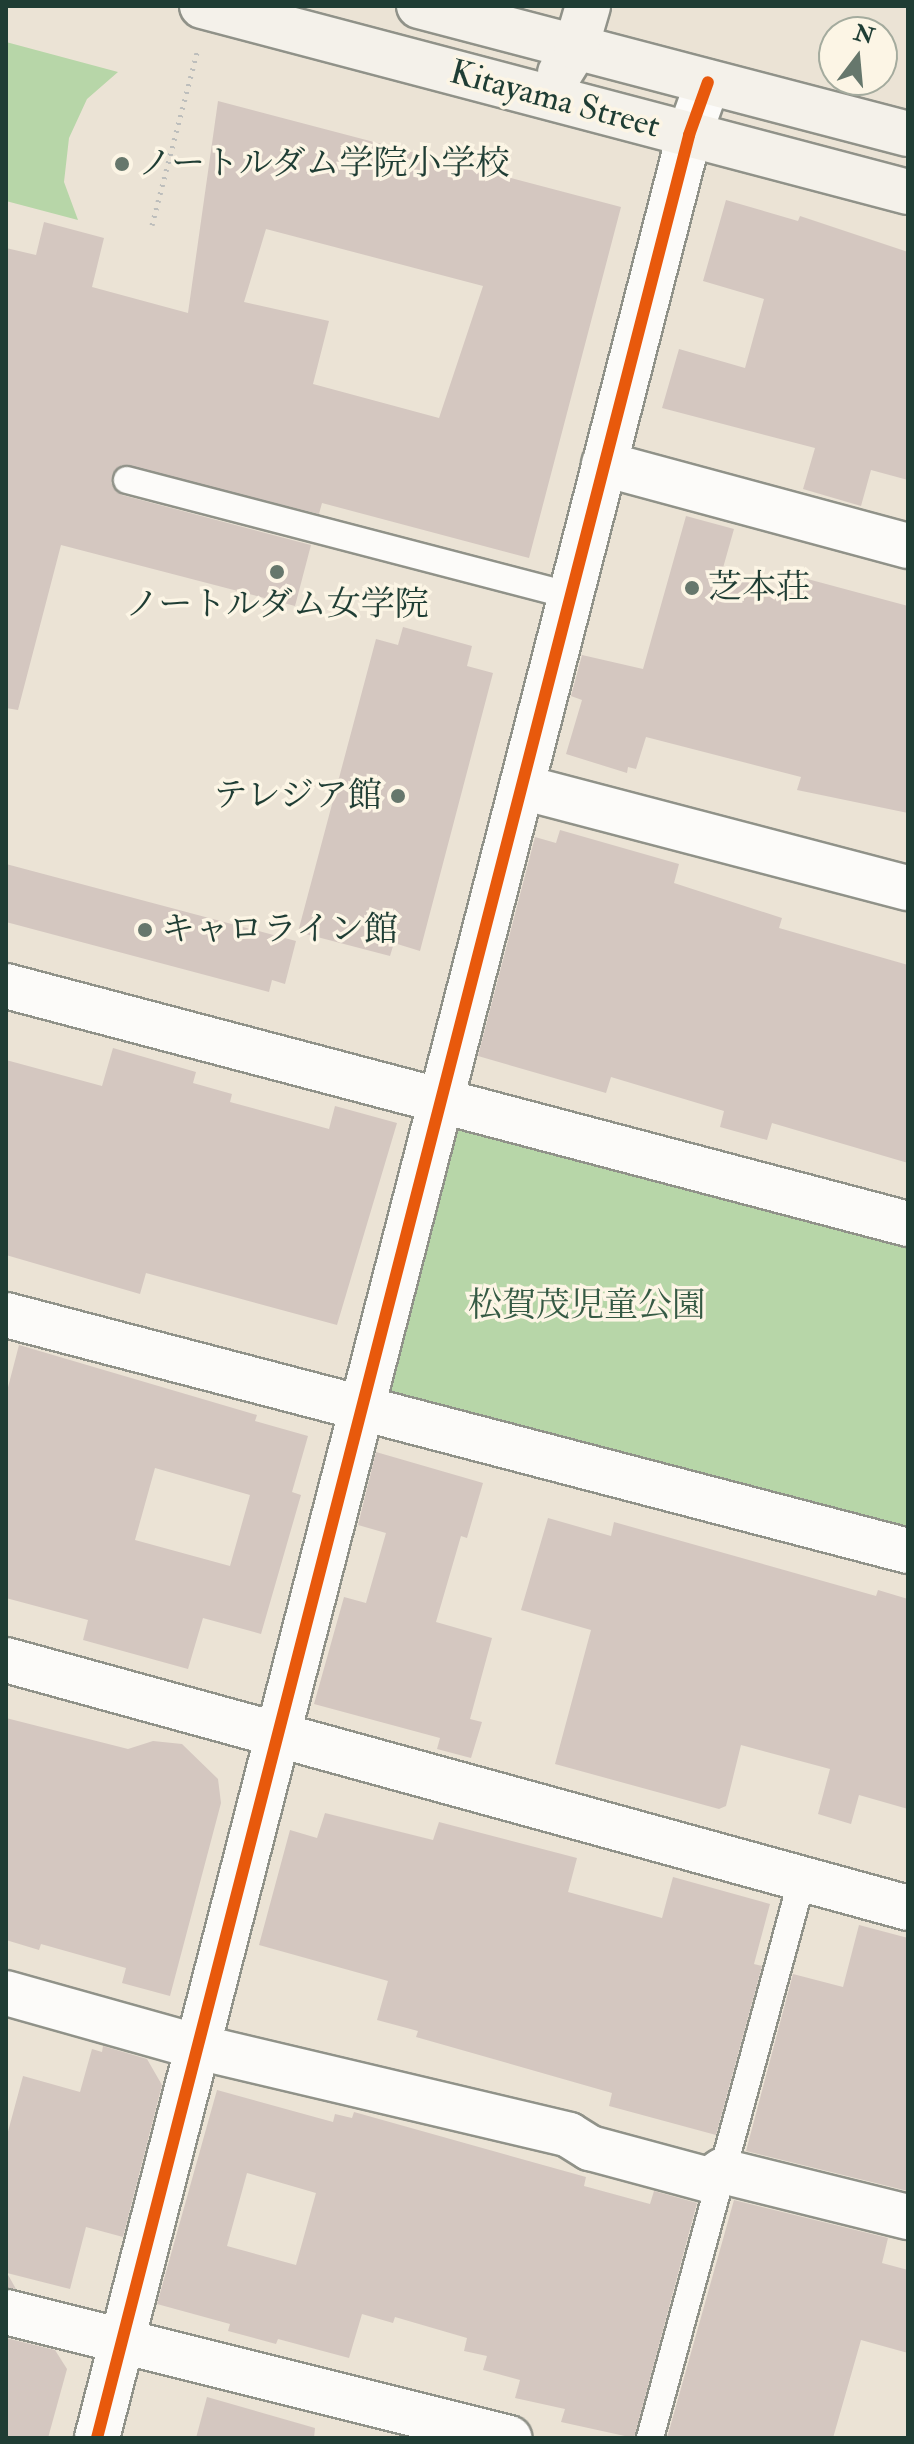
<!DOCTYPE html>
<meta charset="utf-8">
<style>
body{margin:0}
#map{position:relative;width:914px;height:2444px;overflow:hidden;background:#ebe3d5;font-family:"IM FELL Double Pica","Noto Serif JP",serif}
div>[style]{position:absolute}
.green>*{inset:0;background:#b7d6a8}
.building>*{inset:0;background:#d4c7c0}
.path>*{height:5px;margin-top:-2.5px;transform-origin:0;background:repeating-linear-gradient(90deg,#bdbebc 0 2px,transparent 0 8px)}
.roads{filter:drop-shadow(2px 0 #909289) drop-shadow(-2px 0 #909289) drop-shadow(0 2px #909289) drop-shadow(0 -2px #909289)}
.lane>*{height:26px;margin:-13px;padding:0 13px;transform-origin:13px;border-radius:13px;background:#fcfbf9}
.street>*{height:44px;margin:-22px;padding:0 22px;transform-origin:22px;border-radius:22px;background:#fcfbf9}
.secondary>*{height:44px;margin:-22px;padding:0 22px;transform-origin:22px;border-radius:22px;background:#f4f1ea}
.cycleway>*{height:12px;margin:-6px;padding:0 6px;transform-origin:6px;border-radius:6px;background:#e8590c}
.dots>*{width:22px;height:22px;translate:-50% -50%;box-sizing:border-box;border:4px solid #fcf5e5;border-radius:50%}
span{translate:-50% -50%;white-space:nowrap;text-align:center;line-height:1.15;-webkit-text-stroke:7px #fcf5e5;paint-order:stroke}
.street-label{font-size:34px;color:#1f3d34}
.poi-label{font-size:34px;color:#1f3d34}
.left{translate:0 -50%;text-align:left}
.right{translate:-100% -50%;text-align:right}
.park-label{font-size:34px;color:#355a44}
.frame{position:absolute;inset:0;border:8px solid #1f3d34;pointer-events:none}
.north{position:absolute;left:818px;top:16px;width:80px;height:80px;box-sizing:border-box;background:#fcf5e5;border:2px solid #a4ab9e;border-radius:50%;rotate:16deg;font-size:22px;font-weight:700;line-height:32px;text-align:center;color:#1f3d34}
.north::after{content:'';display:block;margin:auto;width:28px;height:36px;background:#66776c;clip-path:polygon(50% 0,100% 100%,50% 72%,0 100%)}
</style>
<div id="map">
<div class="green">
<i style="clip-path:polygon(6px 42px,118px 72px,87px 99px,69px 138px,64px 182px,78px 220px,6px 201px)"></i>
<i style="clip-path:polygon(464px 1128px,908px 1248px,908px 1538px,398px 1401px,384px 1377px,446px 1139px)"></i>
</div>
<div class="building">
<i style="clip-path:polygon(evenodd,218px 101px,621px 207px,529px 558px,322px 503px,319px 514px,122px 465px,111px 483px,122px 495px,311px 545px,295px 606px,61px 545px,18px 710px,6px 708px,6px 248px,36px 255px,44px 222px,104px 238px,92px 287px,188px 313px,218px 101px,266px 229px,483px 286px,439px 418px,313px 384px,329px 321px,244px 302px,266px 229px)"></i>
<i style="clip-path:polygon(726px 200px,798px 221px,800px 216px,908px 252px,908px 480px,871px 470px,861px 506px,803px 489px,815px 448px,662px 408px,679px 349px,745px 368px,764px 299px,703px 281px)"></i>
<i style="clip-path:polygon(686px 516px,734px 529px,721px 575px,794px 594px,800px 577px,908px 606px,908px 813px,797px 790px,801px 777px,646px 737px,636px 769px,628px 767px,627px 773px,566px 754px,582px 700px,571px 696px,582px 655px,643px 669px)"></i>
<i style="clip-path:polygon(403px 627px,472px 646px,467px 666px,493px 673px,420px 951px,394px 943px,390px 956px,298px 932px,376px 639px,398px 645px)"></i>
<i style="clip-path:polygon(560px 830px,679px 864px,674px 883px,782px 918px,779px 928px,908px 965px,908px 1163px,772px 1123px,767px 1140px,720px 1127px,724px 1111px,611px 1077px,606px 1093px,478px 1056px,535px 837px,556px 843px)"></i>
<i style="clip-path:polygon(6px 864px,296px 941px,285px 984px,272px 980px,269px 992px,6px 922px)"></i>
<i style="clip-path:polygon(113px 1048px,196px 1072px,193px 1083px,232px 1094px,230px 1102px,329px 1129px,335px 1106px,397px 1123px,337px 1325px,146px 1273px,140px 1294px,6px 1255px,6px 1060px,102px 1086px)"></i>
<i style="clip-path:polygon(evenodd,19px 1345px,257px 1415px,255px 1421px,308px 1436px,292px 1492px,301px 1495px,261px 1634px,203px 1618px,188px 1669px,83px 1640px,88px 1620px,6px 1598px,6px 1395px,19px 1345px,155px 1468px,250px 1495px,230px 1566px,135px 1540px,155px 1468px)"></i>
<i style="clip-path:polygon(376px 1452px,483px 1483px,467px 1538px,461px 1536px,436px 1622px,492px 1638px,470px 1719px,482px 1722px,471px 1758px,437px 1749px,440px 1738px,314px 1704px,344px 1597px,366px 1603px,386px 1533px,358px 1525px)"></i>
<i style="clip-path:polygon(548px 1518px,611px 1536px,614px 1522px,876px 1596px,878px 1590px,908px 1599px,908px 1809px,859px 1795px,851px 1824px,818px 1814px,830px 1769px,741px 1745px,726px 1806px,719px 1809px,555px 1764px,591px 1630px,521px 1610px)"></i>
<i style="clip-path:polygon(6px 1718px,128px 1749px,153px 1741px,182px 1744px,218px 1779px,221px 1803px,170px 1996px,122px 1983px,126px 1968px,41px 1944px,39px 1950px,6px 1940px)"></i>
<i style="clip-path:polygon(325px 1813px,433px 1840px,439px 1822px,577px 1858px,568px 1892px,662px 1918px,673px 1877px,770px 1904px,754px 1964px,762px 1966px,716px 2135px,609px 2106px,612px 2093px,416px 2037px,418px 2031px,377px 2020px,388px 1981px,259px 1945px,290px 1830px,317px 1838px)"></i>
<i style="clip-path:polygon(859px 1925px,908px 1938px,908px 2191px,746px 2151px,793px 1974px,843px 1987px)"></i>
<i style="clip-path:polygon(103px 2046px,147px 2059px,162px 2085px,123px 2237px,86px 2227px,70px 2289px,7px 2273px,16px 2289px,6px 2288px,6px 2139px,23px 2076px,80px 2092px,92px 2049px,102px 2052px)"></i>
<i style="clip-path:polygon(evenodd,217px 2090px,333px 2122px,335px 2114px,352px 2118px,354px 2112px,586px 2177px,584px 2186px,650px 2204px,654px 2191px,697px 2203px,634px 2438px,561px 2422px,565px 2409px,515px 2398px,520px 2380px,483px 2370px,487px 2356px,464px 2351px,467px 2338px,395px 2317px,393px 2323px,362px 2314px,349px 2358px,278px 2339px,276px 2344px,228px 2331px,230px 2324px,157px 2304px,217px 2090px,247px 2173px,316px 2193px,296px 2265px,227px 2246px,247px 2173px)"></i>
<i style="clip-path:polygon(734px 2200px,888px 2238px,882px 2263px,908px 2270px,908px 2353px,861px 2340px,833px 2438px,667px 2438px)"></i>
<i style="clip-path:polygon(6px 2338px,55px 2350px,67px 2369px,48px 2438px,6px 2438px)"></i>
<i style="clip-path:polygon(207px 2397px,315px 2428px,314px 2438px,196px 2438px)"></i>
</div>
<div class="path">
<i style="left:152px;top:225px;width:179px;rotate:-75.4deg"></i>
</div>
<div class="roads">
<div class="lane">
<i style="left:127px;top:480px;width:459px;rotate:14.6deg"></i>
<i style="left:650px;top:2438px;width:579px;rotate:-74.79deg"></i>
</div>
<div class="street">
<i style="left:604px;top:464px;width:315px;rotate:15.1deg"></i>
<i style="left:522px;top:787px;width:399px;rotate:14.7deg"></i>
<i style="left:6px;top:986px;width:933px;rotate:14.78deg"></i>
<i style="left:6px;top:1315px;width:932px;rotate:14.66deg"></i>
<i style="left:6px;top:1660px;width:935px;rotate:15.37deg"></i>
<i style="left:6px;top:1993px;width:199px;rotate:15.7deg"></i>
<i style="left:198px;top:2047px;width:381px;rotate:13.3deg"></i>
<i style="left:569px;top:2135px;width:25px;rotate:32deg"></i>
<i style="left:590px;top:2148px;width:123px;rotate:15.1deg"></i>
<i style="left:709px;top:2180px;width:16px;rotate:-35deg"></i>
<i style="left:722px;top:2171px;width:192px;rotate:13.9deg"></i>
<i style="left:6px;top:2312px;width:519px;rotate:14.06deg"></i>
<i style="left:97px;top:2438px;width:2378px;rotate:-75.58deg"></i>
<i style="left:689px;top:135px;width:56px;rotate:-70.3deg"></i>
</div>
<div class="secondary">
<i style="left:202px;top:6px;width:730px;rotate:14.76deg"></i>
<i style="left:419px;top:6px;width:505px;rotate:14.67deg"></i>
<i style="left:560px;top:73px;width:31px;rotate:-58deg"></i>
<i style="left:576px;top:47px;width:43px;rotate:-73.7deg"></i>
</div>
</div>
<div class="cycleway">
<i style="left:97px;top:2438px;width:2378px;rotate:-75.58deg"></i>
<i style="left:689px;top:135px;width:56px;rotate:-70.3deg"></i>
</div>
<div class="dots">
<i style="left:122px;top:164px;background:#66776c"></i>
<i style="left:277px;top:572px;background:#66776c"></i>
<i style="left:692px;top:588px;background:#66776c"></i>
<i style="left:398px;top:796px;background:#66776c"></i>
<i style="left:145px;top:930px;background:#66776c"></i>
</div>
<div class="street-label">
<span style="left:555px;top:99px;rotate:15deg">Kitayama Street</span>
</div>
<div class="poi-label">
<span class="left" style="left:138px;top:164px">ノートルダム学院小学校</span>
<span class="left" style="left:708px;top:588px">芝本荘</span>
<span style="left:277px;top:605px">ノートルダム女学院</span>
<span class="right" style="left:382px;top:796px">テレジア館</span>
<span class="left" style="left:161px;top:930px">キャロライン館</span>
</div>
<div class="park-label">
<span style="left:587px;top:1306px">松賀茂児童公園</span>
</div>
<div class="frame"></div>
<div class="north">N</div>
</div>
